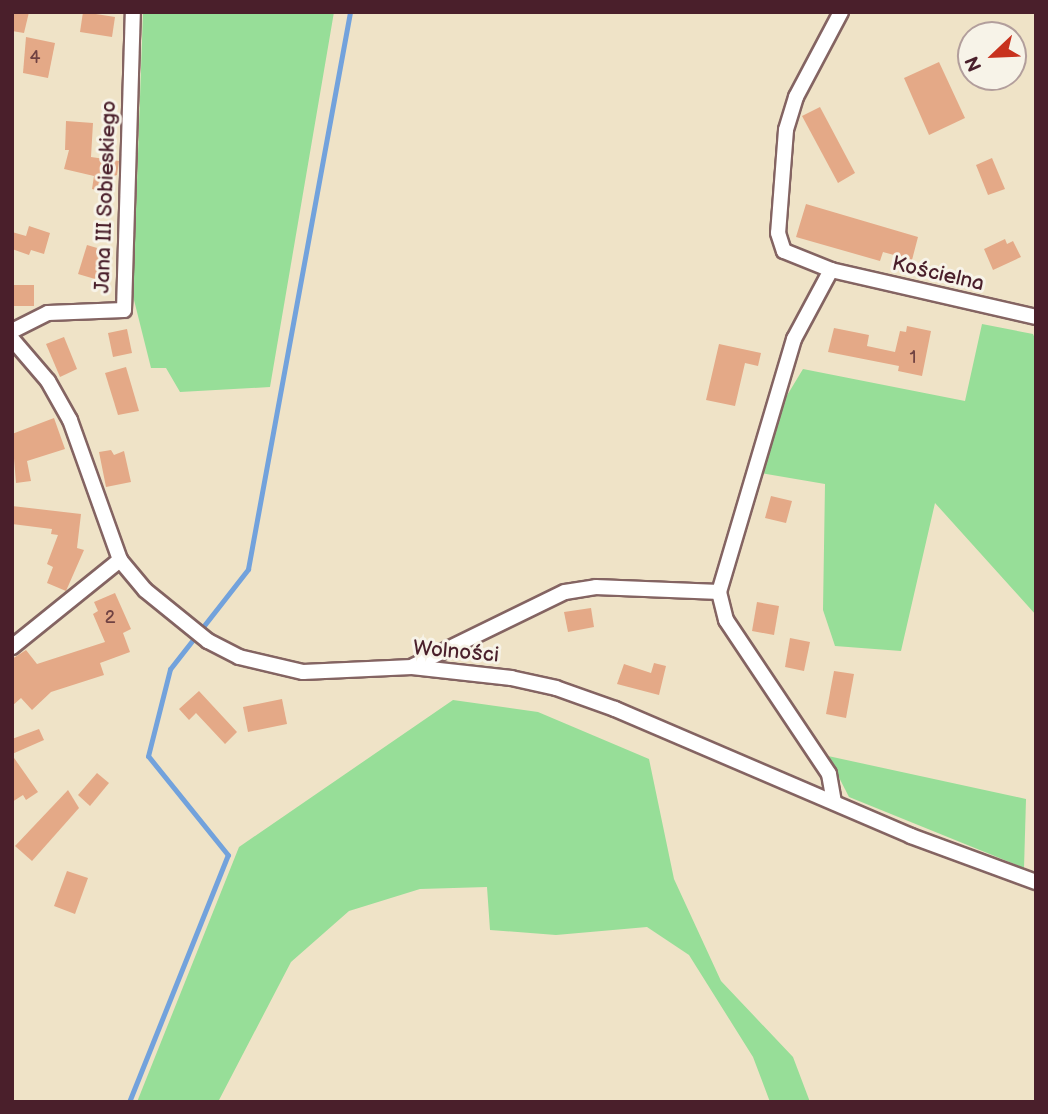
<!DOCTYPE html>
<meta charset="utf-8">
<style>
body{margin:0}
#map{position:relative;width:1048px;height:1114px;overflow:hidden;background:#efe3c7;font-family:"Balsamiq Sans",sans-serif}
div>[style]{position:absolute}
.green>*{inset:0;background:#97de98}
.stream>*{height:5px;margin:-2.5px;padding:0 2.5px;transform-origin:2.5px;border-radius:2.5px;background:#72a2dc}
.building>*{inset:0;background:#e4a987}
.roads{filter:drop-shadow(2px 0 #846462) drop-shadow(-2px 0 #846462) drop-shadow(0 2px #846462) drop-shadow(0 -2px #846462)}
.street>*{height:14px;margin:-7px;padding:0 7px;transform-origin:7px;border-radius:7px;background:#fff}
span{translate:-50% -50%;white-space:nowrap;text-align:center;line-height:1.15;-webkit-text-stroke:6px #f7f3e8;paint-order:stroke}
.number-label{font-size:18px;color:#704242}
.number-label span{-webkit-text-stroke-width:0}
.street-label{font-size:21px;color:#4a1f2b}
.frame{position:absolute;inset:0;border:14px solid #4a1f2b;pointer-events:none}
.north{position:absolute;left:957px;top:21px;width:70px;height:70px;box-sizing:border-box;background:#f7f3e8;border:2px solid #b29e9c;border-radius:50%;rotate:247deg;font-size:19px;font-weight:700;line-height:28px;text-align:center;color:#4a1f2b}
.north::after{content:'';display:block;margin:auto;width:24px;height:32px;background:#c8321e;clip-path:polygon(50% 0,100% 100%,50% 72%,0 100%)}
</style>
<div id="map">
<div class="green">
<i style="clip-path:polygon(143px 12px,334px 12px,270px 387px,180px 392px,166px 368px,151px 368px,133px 296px)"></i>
<i style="clip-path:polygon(982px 324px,1033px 334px,1036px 341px,1036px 615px,935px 503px,901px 651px,835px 646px,823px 610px,825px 484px,761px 473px,780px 407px,803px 369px,965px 401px)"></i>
<i style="clip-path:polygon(453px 700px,538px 712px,649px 759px,674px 879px,721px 981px,793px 1057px,810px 1102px,770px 1102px,753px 1057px,689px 955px,647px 927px,556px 935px,490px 930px,487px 887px,420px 889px,349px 911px,291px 962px,218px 1102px,137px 1102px,239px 847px)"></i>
<i style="clip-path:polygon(828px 756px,1026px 799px,1024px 868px,849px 797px)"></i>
</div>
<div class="stream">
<i style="left:129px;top:1102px;width:266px;rotate:-68.2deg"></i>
<i style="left:228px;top:855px;width:127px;rotate:-128.9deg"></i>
<i style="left:148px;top:756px;width:90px;rotate:-75.8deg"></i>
<i style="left:170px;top:669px;width:127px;rotate:-52deg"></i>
<i style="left:248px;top:569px;width:566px;rotate:-79.62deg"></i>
</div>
<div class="building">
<i style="clip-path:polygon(12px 12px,29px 12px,24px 33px,12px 31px)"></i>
<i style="clip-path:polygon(83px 12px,115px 17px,112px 37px,80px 32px)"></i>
<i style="clip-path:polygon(26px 37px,55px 43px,48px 78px,23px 73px)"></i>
<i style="clip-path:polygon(939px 62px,965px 118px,929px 135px,904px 78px)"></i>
<i style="clip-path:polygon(820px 107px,855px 173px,838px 183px,802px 116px)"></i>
<i style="clip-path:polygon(66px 121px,93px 123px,91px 157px,119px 161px,117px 175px,108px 178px,105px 192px,92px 189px,94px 176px,64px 169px,69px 150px,65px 150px)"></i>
<i style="clip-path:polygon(992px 158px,1005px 189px,988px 195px,976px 165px)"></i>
<i style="clip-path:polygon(806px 204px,918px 237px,912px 260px,883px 252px,880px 261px,796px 237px)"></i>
<i style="clip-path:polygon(29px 226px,50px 233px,44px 254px,31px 250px,29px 255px,12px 249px,12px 232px,26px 236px)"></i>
<i style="clip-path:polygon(1005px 239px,1007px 244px,1013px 241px,1021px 257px,993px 270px,984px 249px)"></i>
<i style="clip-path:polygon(87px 245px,104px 250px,95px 279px,78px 274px)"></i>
<i style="clip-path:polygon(12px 285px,34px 285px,34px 306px,12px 306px)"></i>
<i style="clip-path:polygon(907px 326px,931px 331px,922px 376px,898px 371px,899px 366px,828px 352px,834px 328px,869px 335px,867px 346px,895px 352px,900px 331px,906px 332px)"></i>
<i style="clip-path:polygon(127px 329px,132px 353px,113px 357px,108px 333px)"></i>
<i style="clip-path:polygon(64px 337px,77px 369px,60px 377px,46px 344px)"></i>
<i style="clip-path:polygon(719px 344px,761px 353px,758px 366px,745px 363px,735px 406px,706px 400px)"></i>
<i style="clip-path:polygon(126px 367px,139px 411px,118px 415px,105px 373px)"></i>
<i style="clip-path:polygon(54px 418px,65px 449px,27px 461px,31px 481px,16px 483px,12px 434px)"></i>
<i style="clip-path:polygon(111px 450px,114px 455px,124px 451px,131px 482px,106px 487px,99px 452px)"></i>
<i style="clip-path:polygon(771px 496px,792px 501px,786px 523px,765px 518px)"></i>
<i style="clip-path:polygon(12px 506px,81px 514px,77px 548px,84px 550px,66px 591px,47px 583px,53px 567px,47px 564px,58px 535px,51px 534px,52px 529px,12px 524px)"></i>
<i style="clip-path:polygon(115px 593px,131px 629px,123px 633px,130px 652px,100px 663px,104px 675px,51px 692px,32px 710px,21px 698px,12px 706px,12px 659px,26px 650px,37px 664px,105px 642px,93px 614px,98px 611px,94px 602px)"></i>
<i style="clip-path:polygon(757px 602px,779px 606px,774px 635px,752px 631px)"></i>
<i style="clip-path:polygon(591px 608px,594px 627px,568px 632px,564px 612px)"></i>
<i style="clip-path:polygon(790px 638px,810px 642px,804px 671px,785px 667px)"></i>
<i style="clip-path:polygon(654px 663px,666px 666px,659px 695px,617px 684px,624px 664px,651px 673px)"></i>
<i style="clip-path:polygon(834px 671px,854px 674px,846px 718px,826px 714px)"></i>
<i style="clip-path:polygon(199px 691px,237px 732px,225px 744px,196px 713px,189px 720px,179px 709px)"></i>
<i style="clip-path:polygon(282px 699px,287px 724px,248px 732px,243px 707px)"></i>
<i style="clip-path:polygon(39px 729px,44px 740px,12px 754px,12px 739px)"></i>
<i style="clip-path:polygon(12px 755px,38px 792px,26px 800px,23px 795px,12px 802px)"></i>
<i style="clip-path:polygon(97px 773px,109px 783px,90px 806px,78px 795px)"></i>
<i style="clip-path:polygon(68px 790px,79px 808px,32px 861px,15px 846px)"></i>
<i style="clip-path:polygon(67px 871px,88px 878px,75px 914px,54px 906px)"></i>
</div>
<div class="roads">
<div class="street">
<i style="left:841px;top:12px;width:96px;rotate:117.9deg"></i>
<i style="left:796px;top:97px;width:34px;rotate:107deg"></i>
<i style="left:786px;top:130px;width:103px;rotate:94.4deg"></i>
<i style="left:778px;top:233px;width:19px;rotate:72deg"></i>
<i style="left:784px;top:251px;width:51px;rotate:22deg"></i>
<i style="left:831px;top:270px;width:210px;rotate:12.9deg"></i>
<i style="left:831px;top:270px;width:78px;rotate:118.2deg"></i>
<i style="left:794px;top:339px;width:264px;rotate:106.5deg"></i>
<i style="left:719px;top:592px;width:29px;rotate:76deg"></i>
<i style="left:726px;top:620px;width:185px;rotate:56.2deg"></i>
<i style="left:829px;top:774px;width:28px;rotate:80deg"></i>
<i style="left:12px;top:331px;width:40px;rotate:-26.6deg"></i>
<i style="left:48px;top:313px;width:76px;rotate:-2.3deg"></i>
<i style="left:124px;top:310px;width:298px;rotate:-88.3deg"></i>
<i style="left:12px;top:339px;width:55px;rotate:49.4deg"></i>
<i style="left:48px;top:381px;width:45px;rotate:60.6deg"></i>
<i style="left:70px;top:420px;width:149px;rotate:70.3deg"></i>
<i style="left:120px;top:560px;width:39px;rotate:50deg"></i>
<i style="left:145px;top:590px;width:81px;rotate:39deg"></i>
<i style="left:208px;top:641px;width:35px;rotate:27deg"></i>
<i style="left:239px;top:657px;width:66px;rotate:13.2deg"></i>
<i style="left:303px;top:672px;width:109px;rotate:-2.6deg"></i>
<i style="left:412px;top:667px;width:100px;rotate:6.3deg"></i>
<i style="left:511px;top:678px;width:46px;rotate:12.5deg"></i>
<i style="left:556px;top:688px;width:63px;rotate:19.6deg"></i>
<i style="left:615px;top:709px;width:322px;rotate:23.2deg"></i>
<i style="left:911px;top:836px;width:133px;rotate:20.2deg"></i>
<i style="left:12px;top:647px;width:139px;rotate:-38.9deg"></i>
<i style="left:413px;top:666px;width:169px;rotate:-26deg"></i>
<i style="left:565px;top:592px;width:31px;rotate:-9deg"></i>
<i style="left:596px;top:587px;width:123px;rotate:2.3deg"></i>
</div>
</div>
<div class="number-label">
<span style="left:35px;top:58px">4</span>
<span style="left:913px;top:358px">1</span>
<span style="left:110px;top:618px">2</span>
</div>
<div class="street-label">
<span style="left:106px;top:197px;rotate:-88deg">Jana III Sobieskiego</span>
<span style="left:938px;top:274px;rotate:13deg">Kościelna</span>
<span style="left:456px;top:652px;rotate:5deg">Wolności</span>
</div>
<div class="frame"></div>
<div class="north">N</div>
</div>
